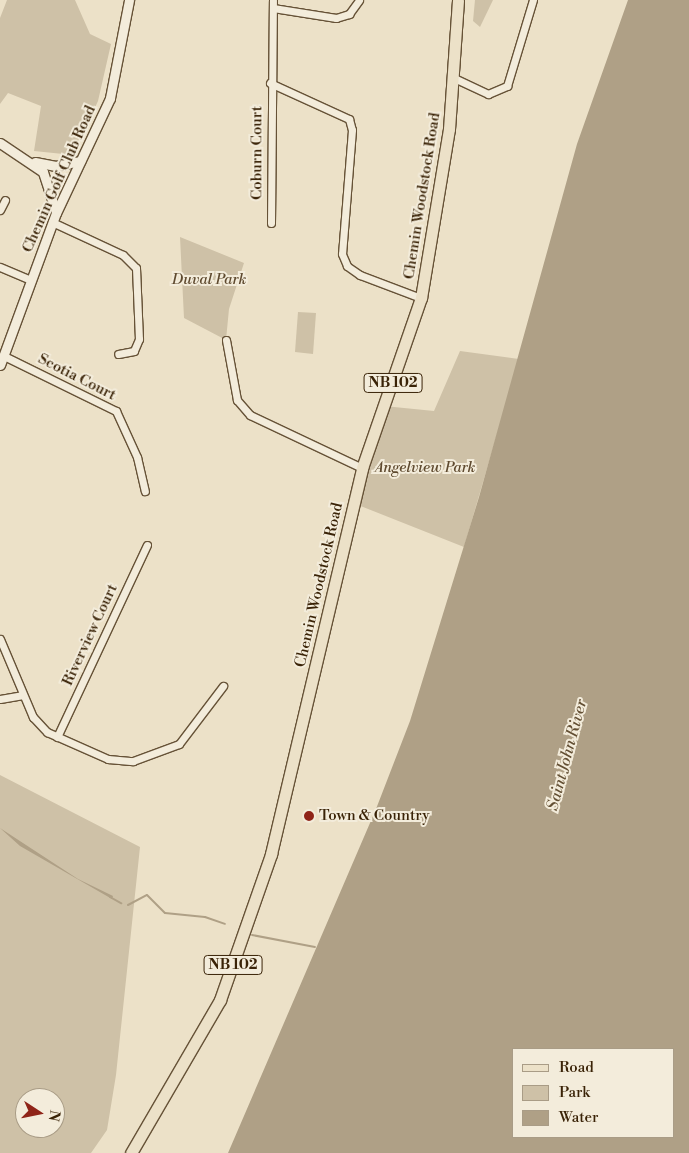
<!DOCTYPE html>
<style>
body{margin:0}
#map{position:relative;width:689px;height:1153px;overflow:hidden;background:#ece1c8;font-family:"Libre Bodoni",serif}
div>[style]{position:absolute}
.green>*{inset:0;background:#cec1a7}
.water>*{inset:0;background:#afa086}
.stream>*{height:2px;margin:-1px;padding:0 1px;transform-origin:1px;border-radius:1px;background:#afa086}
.roads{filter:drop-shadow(1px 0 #665237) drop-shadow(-1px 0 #665237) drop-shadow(0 1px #665237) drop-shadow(0 -1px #665237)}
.minor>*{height:7px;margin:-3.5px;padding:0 3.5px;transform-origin:3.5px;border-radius:3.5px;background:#f3ecdb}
.tertiary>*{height:9px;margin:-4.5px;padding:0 4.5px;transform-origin:4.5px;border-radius:4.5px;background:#f3ecdb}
.primary>*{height:11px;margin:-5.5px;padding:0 5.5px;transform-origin:5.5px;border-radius:5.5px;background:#ece1c8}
.dots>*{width:14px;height:14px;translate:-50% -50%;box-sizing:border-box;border:2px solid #f3ecdb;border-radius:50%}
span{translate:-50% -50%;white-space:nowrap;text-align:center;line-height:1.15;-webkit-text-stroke:4px #f3ecdb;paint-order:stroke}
.shield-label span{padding:1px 4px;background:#f3ecdb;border:1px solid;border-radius:4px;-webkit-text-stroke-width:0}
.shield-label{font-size:14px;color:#3a2307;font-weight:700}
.street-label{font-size:15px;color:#3a2307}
.park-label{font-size:15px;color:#5f4a2f;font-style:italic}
.poi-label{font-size:15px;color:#3a2307}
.left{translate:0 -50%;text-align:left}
.water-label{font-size:16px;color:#634f33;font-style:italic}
.legend{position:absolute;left:512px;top:1048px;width:162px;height:90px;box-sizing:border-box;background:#f3ecdb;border:1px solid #a99c86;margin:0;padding:6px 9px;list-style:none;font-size:15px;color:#3a2307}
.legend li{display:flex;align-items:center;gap:10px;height:25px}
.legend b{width:25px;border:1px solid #a99c86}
.north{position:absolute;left:15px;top:1088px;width:50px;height:50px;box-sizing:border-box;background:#f3ecdb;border:1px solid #a99c86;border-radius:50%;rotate:101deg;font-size:14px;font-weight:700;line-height:20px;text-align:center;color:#3a2307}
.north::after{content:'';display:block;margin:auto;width:18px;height:22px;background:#8f2418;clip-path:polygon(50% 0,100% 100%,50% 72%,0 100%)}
</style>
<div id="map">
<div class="green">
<i style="clip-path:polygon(7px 0,75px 0,90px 34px,111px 44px,98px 101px,73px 155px,34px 151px,41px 106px,8px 93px,0 104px,0 18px)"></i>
<i style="clip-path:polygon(475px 0,493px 0,480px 27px,473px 21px)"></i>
<i style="clip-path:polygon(180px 237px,244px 263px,229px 309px,226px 340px,184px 318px)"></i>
<i style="clip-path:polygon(298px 312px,316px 313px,313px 354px,295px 352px)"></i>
<i style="clip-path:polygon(460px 351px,519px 359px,464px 547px,353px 503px,384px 406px,434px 411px)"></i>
<i style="clip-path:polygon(evenodd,0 775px,140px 847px,116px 1075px,107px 1130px,91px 1153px,0 1153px,0 775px,25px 1098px,55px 1098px,55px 1128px,25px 1128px,25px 1098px)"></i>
</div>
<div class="water">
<i style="clip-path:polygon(evenodd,628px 0,689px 0,689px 1153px,228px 1153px,376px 809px,410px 721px,479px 497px,577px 144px,628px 0,673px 1049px,673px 1137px,513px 1137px,513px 1049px,673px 1049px)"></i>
<i style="clip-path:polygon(0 828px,78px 879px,113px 896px,112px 899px,20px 846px)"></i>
</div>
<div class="stream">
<i style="left:110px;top:897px;width:13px;rotate:29deg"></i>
<i style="left:128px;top:905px;width:21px;rotate:-28deg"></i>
<i style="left:147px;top:895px;width:25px;rotate:45deg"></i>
<i style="left:165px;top:913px;width:40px;rotate:5.7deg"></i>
<i style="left:205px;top:917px;width:21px;rotate:19deg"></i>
<i style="left:252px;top:935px;width:64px;rotate:10.8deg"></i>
</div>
<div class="roads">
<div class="minor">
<i style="left:273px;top:8px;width:64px;rotate:9deg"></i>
<i style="left:336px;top:18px;width:14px;rotate:-17deg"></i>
<i style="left:349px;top:14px;width:17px;rotate:-54deg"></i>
<i style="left:454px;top:78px;width:38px;rotate:25deg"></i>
<i style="left:488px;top:94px;width:21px;rotate:-23deg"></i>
<i style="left:507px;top:86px;width:90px;rotate:-73.2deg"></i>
<i style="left:270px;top:83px;width:87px;rotate:24.5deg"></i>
<i style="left:349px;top:119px;width:11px;rotate:75deg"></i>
<i style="left:352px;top:130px;width:124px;rotate:94.6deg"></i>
<i style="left:342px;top:254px;width:13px;rotate:67deg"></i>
<i style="left:347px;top:266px;width:16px;rotate:35deg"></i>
<i style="left:360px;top:275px;width:65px;rotate:20.7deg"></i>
<i style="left:0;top:210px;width:11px;rotate:-63deg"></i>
<i style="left:52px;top:222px;width:78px;rotate:24.9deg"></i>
<i style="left:123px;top:255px;width:18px;rotate:45deg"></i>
<i style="left:136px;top:268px;width:71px;rotate:87.6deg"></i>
<i style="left:139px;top:339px;width:13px;rotate:113deg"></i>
<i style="left:134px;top:351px;width:16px;rotate:169deg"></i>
<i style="left:271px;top:223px;width:223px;rotate:-89.5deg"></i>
<i style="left:0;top:267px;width:34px;rotate:23deg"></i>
<i style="left:226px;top:340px;width:61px;rotate:79.6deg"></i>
<i style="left:237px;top:400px;width:20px;rotate:49deg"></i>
<i style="left:250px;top:415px;width:124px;rotate:25.3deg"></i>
<i style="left:4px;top:356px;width:125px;rotate:26.2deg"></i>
<i style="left:116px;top:411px;width:51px;rotate:65.5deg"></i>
<i style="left:137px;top:457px;width:35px;rotate:77deg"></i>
<i style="left:0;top:639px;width:85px;rotate:67.1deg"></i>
<i style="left:33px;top:717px;width:21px;rotate:47deg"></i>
<i style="left:47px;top:732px;width:67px;rotate:23.9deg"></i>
<i style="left:108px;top:759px;width:25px;rotate:5deg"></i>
<i style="left:133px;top:761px;width:49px;rotate:-20.3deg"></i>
<i style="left:179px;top:744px;width:73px;rotate:-52.8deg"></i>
<i style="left:0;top:699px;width:22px;rotate:-10deg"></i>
<i style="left:57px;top:737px;width:212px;rotate:-64.9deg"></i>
</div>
<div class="tertiary">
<i style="left:0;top:143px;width:52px;rotate:34deg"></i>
<i style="left:43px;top:172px;width:42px;rotate:72deg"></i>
<i style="left:35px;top:162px;width:21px;rotate:11deg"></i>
<i style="left:56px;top:166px;width:25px;rotate:-12deg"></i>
<i style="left:0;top:365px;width:162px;rotate:-69.8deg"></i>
<i style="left:56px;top:213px;width:127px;rotate:-64.8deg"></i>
<i style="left:110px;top:98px;width:100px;rotate:-79deg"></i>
</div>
<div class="primary">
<i style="left:131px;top:1153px;width:177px;rotate:-59.8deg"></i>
<i style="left:220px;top:1000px;width:155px;rotate:-70.7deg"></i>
<i style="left:271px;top:854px;width:397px;rotate:-76.7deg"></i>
<i style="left:362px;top:468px;width:180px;rotate:-70.9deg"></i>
<i style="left:421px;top:298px;width:171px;rotate:-80.6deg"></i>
<i style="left:449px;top:129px;width:129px;rotate:-86deg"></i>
</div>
</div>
<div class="dots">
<i style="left:309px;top:816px;background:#8f2418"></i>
</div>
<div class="shield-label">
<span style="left:393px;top:383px">NB 102</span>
<span style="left:233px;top:965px">NB 102</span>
</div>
<div class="street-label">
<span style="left:257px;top:153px;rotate:-90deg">Coburn Court</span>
<span style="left:59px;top:179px;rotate:-66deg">Chemin Golf Club Road</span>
<span style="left:422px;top:196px;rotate:-81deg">Chemin Woodstock Road</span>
<span style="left:77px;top:377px;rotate:27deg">Scotia Court</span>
<span style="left:319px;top:585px;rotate:-77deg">Chemin Woodstock Road</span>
<span style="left:90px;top:635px;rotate:-65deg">Riverview Court</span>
</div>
<div class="park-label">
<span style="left:209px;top:280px">Duval Park</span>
<span style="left:425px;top:468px">Angelview Park</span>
</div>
<div class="poi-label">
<span class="left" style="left:319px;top:816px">Town &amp; Country</span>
</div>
<div class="water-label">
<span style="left:567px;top:755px;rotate:-75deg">Saint John River</span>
</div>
<ul class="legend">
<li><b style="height:6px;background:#ece1c8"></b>Road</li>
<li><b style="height:14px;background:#cec1a7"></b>Park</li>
<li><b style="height:14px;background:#afa086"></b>Water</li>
</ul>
<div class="north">N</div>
</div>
